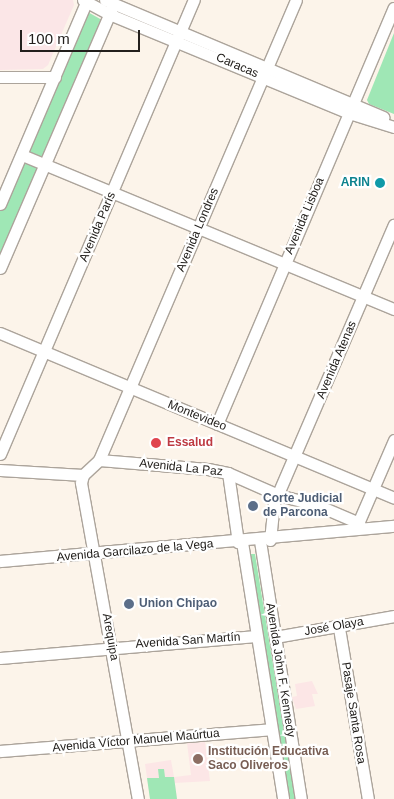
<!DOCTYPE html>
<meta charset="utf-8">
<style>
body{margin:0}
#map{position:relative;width:394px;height:799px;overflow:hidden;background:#fcf4ea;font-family:Helvetica,sans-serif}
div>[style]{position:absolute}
.education>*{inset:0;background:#fce6e6}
.medical>*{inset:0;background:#fbe6e7}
.green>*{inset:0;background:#9fe7b5}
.roads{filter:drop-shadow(1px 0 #aca49b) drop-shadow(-1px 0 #aca49b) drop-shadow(0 1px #aca49b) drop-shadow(0 -1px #aca49b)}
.minor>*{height:11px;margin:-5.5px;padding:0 5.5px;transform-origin:5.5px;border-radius:5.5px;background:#fff}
.dots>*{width:14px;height:14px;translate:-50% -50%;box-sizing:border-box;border:2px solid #fff;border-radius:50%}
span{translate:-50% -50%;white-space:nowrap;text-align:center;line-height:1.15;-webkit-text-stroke:4.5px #fff;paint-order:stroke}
.street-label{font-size:12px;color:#23201d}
.culture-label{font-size:12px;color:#0d838f;font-weight:700}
.right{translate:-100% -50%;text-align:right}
.health-label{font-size:12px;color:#be3a42;font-weight:700}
.left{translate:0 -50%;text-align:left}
.service-label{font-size:12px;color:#4e5e75;font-weight:700}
.education-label{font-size:12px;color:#785e54;font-weight:700}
.scale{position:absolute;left:20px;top:30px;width:120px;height:22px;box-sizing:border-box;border:2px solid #23201d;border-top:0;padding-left:6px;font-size:15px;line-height:18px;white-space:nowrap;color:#23201d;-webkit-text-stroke:4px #fff;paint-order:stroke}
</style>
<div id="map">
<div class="education">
<i style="clip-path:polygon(312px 681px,318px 694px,312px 694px,315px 706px,296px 709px,292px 697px,297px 696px,295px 684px)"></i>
<i style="clip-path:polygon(205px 742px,210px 781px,175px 783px,177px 799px,150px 799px,145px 764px,171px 760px,174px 777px,191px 775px,187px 743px)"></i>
</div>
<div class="medical">
<i style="clip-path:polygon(0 0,73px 0,74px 5px,48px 65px,43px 69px,0 70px)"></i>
</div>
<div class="green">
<i style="clip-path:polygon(86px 11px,102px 20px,0 272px,0 210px)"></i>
<i style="clip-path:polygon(394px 33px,394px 114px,369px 104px,367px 100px)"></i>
<i style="clip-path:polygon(247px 554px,255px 554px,295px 799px,286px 799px)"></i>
<i style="clip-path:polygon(158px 769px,164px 769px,165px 777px,174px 777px,177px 799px,150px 799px,147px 778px,159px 778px)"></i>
</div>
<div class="roads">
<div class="minor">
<i style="left:83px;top:0;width:30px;rotate:28deg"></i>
<i style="left:109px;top:14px;width:260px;rotate:22.4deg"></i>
<i style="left:349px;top:113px;width:47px;rotate:17.3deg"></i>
<i style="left:105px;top:0;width:302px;rotate:22.8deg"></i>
<i style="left:0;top:77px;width:55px"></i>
<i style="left:22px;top:155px;width:403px;rotate:22.5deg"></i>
<i style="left:0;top:204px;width:222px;rotate:-66.9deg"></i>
<i style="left:0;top:268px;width:283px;rotate:-66.7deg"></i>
<i style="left:0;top:333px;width:427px;rotate:22.7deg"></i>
<i style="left:217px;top:424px;width:452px;rotate:-67deg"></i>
<i style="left:0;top:454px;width:494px;rotate:-66.9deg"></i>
<i style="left:99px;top:460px;width:500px;rotate:-66.82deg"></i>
<i style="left:0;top:470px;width:83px;rotate:3.4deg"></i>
<i style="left:83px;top:475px;width:22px;rotate:-43deg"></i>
<i style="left:99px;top:460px;width:109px;rotate:4.7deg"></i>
<i style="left:208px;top:469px;width:20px;rotate:11deg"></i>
<i style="left:228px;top:473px;width:55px;rotate:23.7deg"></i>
<i style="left:278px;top:495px;width:40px;rotate:14.4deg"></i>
<i style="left:317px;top:505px;width:46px;rotate:23.2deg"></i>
<i style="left:228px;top:473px;width:70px;rotate:81.8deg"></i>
<i style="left:83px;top:475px;width:8px;rotate:104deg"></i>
<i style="left:81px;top:483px;width:321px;rotate:79.8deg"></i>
<i style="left:356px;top:528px;width:96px;rotate:-66.6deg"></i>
<i style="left:270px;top:540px;width:37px;rotate:-84deg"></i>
<i style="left:274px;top:503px;width:303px;rotate:-66.7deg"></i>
<i style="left:260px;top:541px;width:261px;rotate:81deg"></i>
<i style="left:242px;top:542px;width:260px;rotate:80.9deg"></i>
<i style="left:0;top:561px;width:396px;rotate:-5.1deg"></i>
<i style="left:339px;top:628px;width:173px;rotate:80.4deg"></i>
<i style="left:275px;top:637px;width:121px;rotate:-10deg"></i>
<i style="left:0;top:658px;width:257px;rotate:-4.9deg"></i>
<i style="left:0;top:751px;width:272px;rotate:-4.6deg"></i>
</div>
</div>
<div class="dots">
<i style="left:380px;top:183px;background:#0f9aa8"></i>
<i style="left:156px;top:443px;background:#e0444e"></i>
<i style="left:253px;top:506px;background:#5c6f8a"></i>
<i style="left:129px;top:604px;background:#5c6f8a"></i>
<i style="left:198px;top:759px;background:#8d6e63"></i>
</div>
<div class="street-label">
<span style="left:237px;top:66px;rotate:23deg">Caracas</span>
<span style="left:305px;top:216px;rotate:-67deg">Avenida Lisboa</span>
<span style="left:98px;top:227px;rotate:-67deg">Avenida París</span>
<span style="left:198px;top:230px;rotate:-67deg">Avenida Londres</span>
<span style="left:337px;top:360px;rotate:-67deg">Avenida Atenas</span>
<span style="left:197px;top:416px;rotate:22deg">Montevideo</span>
<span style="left:181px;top:468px;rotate:6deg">Avenida La Paz</span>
<span style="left:135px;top:551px;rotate:-5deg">Avenida Garcilazo de la Vega</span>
<span style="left:334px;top:627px;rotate:-10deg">José Olaya</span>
<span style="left:110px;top:637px;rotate:80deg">Arequipa</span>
<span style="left:188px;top:641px;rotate:-4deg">Avenida San Martín</span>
<span style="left:280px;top:670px;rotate:81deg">Avenida John F. Kennedy</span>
<span style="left:353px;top:713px;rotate:81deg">Pasaje Santa Rosa</span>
<span style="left:136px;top:741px;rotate:-5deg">Avenida Víctor Manuel Maúrtua</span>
</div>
<div class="culture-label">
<span class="right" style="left:370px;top:183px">ARIN</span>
</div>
<div class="health-label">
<span class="left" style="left:167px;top:443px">Essalud</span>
</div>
<div class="service-label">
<span class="left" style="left:263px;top:506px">Corte Judicial<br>de Parcona</span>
<span class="left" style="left:139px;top:604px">Union Chipao</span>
</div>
<div class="education-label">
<span class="left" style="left:208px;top:759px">Institución Educativa<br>Saco Oliveros</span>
</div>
<div class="scale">100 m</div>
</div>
